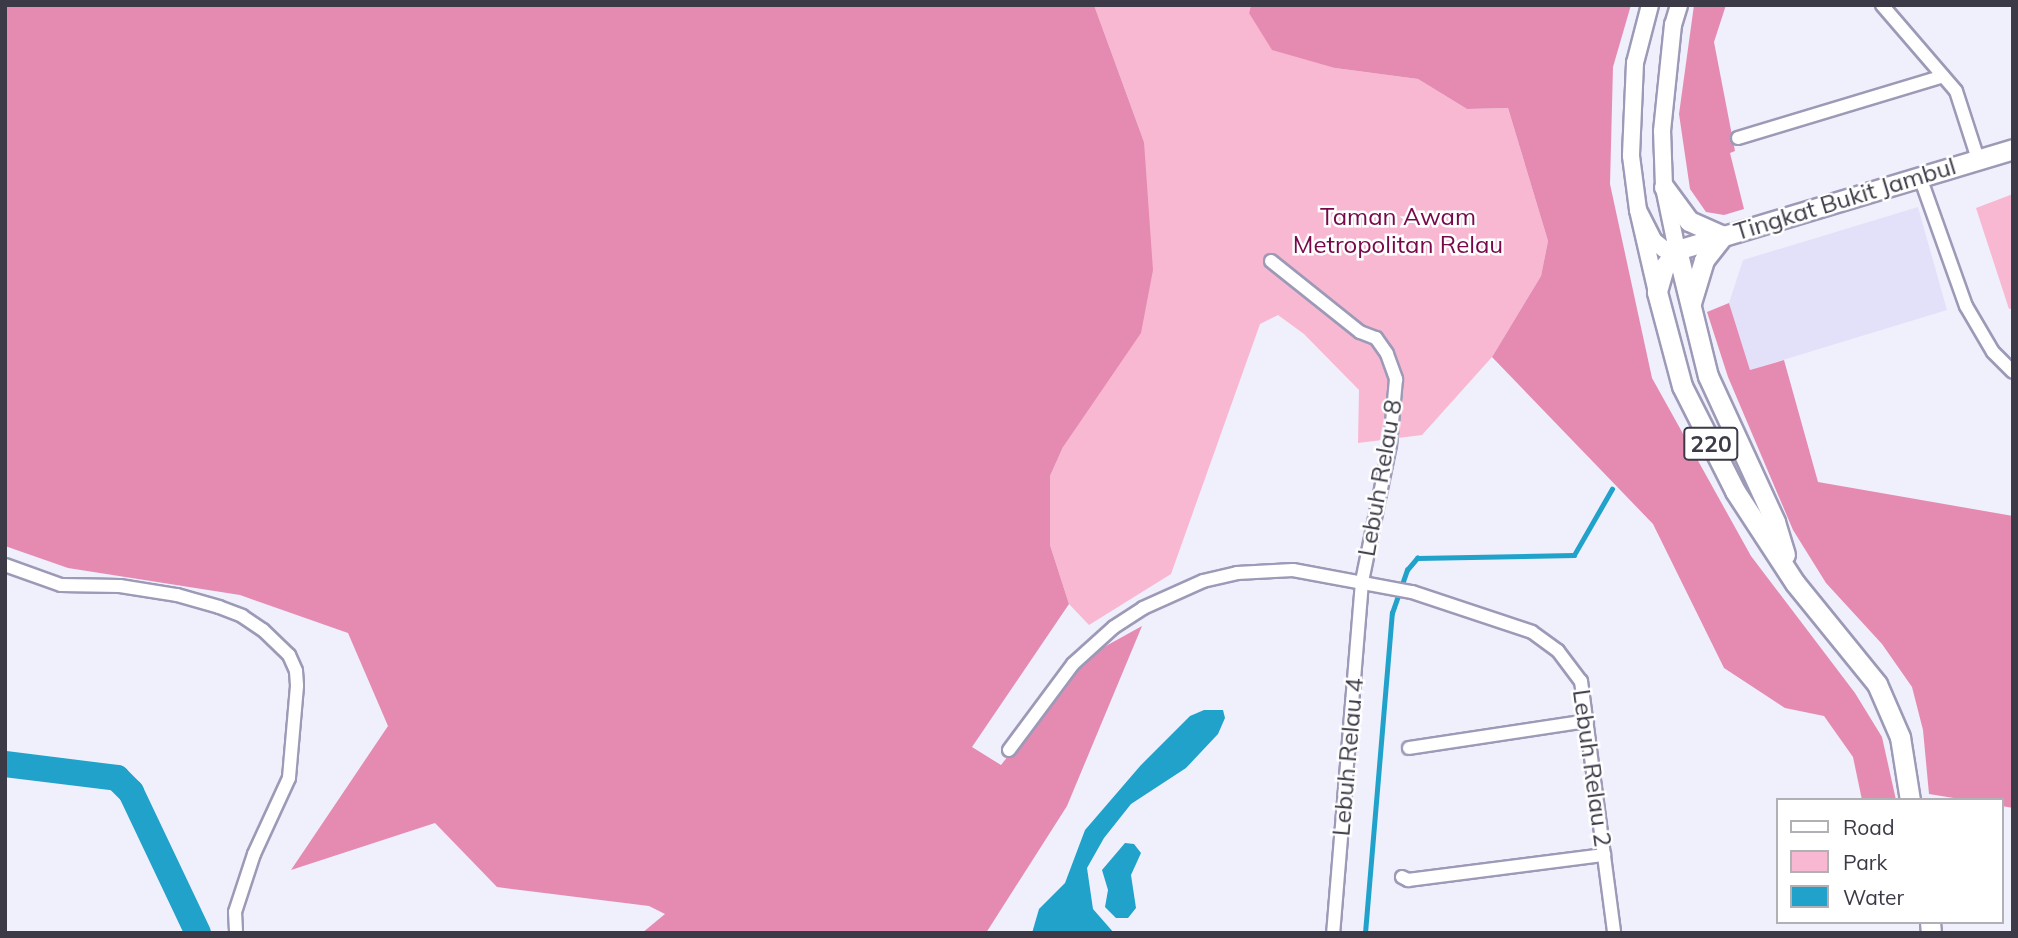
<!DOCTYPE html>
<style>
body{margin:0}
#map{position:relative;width:2018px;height:938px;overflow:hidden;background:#f0effc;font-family:Mulish,sans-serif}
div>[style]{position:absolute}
.built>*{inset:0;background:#e3e1f9}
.green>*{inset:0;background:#f9b8d2}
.forest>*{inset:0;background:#e58bb2}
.water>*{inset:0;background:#20a2ca}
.stream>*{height:4.5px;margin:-2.25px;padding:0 2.25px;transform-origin:2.25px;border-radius:2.25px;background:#20a2ca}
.river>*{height:26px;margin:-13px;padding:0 13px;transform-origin:13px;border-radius:13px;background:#20a2ca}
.roads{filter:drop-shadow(2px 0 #9c9ab7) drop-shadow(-2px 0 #9c9ab7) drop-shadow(0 2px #9c9ab7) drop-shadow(0 -2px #9c9ab7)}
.street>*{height:12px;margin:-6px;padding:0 6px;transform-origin:6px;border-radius:6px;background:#fff}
.secondary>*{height:16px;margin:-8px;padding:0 8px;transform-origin:8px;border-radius:8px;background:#fff}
.primary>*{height:19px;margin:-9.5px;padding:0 9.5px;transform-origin:9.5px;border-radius:9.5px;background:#fff}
span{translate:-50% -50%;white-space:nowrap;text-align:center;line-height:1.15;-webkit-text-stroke:5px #fff;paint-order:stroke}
.shield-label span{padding:2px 5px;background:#fff;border:2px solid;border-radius:5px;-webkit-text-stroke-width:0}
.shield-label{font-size:23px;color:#3b3a46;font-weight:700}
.street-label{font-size:24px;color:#3b3a46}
.park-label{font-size:24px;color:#770949}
.frame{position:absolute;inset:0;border:7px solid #3b3a46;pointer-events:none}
.legend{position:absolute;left:1776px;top:798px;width:228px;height:126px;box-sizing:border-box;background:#fff;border:2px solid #b1b0b5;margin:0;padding:9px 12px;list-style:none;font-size:21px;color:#3b3a46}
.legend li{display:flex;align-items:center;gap:14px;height:35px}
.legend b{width:35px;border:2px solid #b1b0b5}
</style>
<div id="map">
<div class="built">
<i style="clip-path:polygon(1918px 207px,1947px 310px,1750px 370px,1729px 303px,1743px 260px)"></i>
</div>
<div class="green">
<i style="clip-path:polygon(1094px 5px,1251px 5px,1249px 13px,1335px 68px,1418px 79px,1467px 109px,1508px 108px,1548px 241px,1541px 276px,1492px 357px,1422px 435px,1358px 443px,1359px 390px,1304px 334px,1278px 315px,1260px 324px,1171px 574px,1089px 625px,1069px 604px,1050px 545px,1050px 476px,1063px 447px,1144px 142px)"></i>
<i style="clip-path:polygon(2013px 194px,2013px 308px,2009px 309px,1976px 208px)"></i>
</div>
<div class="forest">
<i style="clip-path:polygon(5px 5px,1094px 5px,1144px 142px,1153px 270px,1141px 333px,1063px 447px,1050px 476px,1050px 545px,1069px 604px,972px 747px,1001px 765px,1086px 657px,1142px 626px,1067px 806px,986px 933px,642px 933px,665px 914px,649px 906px,497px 887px,435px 823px,291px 870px,388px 726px,348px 633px,240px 595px,68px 568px,5px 546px)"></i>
<i style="clip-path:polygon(1251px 5px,1631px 5px,1613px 67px,1610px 184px,1652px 378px,1751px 556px,1855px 693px,1882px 737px,1896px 800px,1862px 800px,1853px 757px,1824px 716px,1785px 708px,1724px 668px,1653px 524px,1492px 357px,1541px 276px,1548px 241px,1508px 108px,1467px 109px,1418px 79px,1335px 68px,1272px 50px,1249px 13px)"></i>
<i style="clip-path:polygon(1694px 5px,1726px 5px,1714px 42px,1735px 151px,1730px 153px,1744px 209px,1724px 215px,1706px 212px,1690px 189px,1679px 114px)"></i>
<i style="clip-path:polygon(1729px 303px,1750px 370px,1784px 360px,1818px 482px,2013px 516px,2013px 808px,2002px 806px,2002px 800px,1966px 800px,1929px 794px,1923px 730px,1912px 687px,1882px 644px,1826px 583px,1793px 530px,1728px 377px,1707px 312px)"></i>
</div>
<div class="water">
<i style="clip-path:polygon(1204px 710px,1223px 710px,1225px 718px,1218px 734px,1186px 768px,1131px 804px,1104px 838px,1087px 868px,1093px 909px,1114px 933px,1032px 933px,1039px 909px,1065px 883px,1085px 830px,1141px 765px,1190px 716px)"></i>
<i style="clip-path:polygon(1125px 843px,1134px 844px,1141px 853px,1131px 875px,1136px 908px,1128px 918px,1116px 918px,1105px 907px,1108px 890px,1102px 870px)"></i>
</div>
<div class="stream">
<i style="left:1365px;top:933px;width:321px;rotate:-85.2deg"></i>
<i style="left:1392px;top:613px;width:46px;rotate:-70.8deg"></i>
<i style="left:1407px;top:570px;width:16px;rotate:-50deg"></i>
<i style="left:1417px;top:558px;width:157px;rotate:-1.1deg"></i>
<i style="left:1574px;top:555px;width:76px;rotate:-60.1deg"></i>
</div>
<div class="river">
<i style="left:5px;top:764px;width:113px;rotate:7.1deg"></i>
<i style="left:117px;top:778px;width:20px;rotate:45deg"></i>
<i style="left:131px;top:792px;width:156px;rotate:64.6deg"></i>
</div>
<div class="roads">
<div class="street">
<i style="left:1882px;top:5px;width:113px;rotate:49.3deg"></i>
<i style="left:1956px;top:91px;width:71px;rotate:72.1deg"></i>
<i style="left:1738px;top:138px;width:214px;rotate:-16.8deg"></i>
<i style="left:1920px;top:177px;width:137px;rotate:70.4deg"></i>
<i style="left:1966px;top:306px;width:53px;rotate:59.6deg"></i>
<i style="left:1993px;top:352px;width:28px;rotate:45deg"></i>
<i style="left:1271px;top:261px;width:114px;rotate:38.6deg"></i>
<i style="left:1360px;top:332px;width:17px;rotate:21deg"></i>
<i style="left:1376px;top:338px;width:19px;rotate:55deg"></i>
<i style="left:1387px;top:354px;width:27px;rotate:70deg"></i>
<i style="left:1396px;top:379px;width:66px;rotate:95.2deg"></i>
<i style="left:1390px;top:445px;width:140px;rotate:101.6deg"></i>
<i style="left:1362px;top:582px;width:352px;rotate:94.7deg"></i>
<i style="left:5px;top:565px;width:59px;rotate:19.7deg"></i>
<i style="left:61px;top:585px;width:59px;rotate:1deg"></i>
<i style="left:120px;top:586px;width:58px;rotate:9deg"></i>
<i style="left:177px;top:595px;width:44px;rotate:15.9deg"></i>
<i style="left:219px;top:607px;width:25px;rotate:21deg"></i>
<i style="left:242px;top:616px;width:25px;rotate:34deg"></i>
<i style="left:263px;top:630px;width:36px;rotate:44deg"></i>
<i style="left:289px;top:655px;width:17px;rotate:66deg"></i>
<i style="left:296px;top:671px;width:15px;rotate:86deg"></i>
<i style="left:297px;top:686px;width:92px;rotate:95deg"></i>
<i style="left:289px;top:778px;width:84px;rotate:114.7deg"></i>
<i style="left:254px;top:854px;width:61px;rotate:108.1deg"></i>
<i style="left:235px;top:912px;width:21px;rotate:87deg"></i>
<i style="left:1409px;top:748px;width:180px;rotate:-8.6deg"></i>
<i style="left:1009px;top:750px;width:107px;rotate:-53.3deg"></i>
<i style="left:1073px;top:664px;width:55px;rotate:-42.1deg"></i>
<i style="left:1114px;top:627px;width:35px;rotate:-33deg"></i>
<i style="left:1143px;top:608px;width:66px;rotate:-24.2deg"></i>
<i style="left:1203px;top:581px;width:35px;rotate:-13deg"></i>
<i style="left:1237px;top:573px;width:56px;rotate:-3.1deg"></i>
<i style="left:1293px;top:570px;width:121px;rotate:10.5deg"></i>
<i style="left:1412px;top:592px;width:126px;rotate:18.4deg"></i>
<i style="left:1532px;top:632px;width:32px;rotate:36deg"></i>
<i style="left:1558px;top:651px;width:38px;rotate:53deg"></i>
<i style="left:1581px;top:681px;width:254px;rotate:82.5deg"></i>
<i style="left:1402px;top:877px;width:7px;rotate:27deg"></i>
<i style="left:1408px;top:880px;width:198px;rotate:-7.3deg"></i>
</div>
<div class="secondary">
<i style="left:1650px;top:5px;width:60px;rotate:104.5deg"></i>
<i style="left:1635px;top:63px;width:93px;rotate:92.5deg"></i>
<i style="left:1631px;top:156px;width:54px;rotate:82.6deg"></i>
<i style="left:1638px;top:210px;width:84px;rotate:77deg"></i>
<i style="left:1638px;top:210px;width:35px;rotate:63deg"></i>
<i style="left:1654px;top:241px;width:13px;rotate:39deg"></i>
<i style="left:1664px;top:249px;width:13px;rotate:4deg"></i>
<i style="left:1677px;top:250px;width:64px;rotate:-101.7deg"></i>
<i style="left:1664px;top:187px;width:56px;rotate:-92deg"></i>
<i style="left:1662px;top:131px;width:107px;rotate:-84.1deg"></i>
<i style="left:1673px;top:25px;width:21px;rotate:-73deg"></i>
</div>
<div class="primary">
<i style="left:1664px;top:187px;width:42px;rotate:53.7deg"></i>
<i style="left:1689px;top:221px;width:37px;rotate:24deg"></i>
<i style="left:1677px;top:250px;width:21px;rotate:127deg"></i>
<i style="left:1664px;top:267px;width:26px;rotate:106deg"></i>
<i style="left:1657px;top:292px;width:97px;rotate:75.1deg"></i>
<i style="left:1682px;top:386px;width:118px;rotate:63.2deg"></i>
<i style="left:1735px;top:491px;width:110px;rotate:56.9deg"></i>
<i style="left:1795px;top:583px;width:130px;rotate:50.9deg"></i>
<i style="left:1877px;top:684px;width:58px;rotate:66.5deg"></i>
<i style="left:1900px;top:737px;width:64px;rotate:81deg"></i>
<i style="left:1677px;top:250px;width:130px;rotate:76.2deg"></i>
<i style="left:1708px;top:376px;width:161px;rotate:65.3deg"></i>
<i style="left:1775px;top:522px;width:34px;rotate:73deg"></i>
<i style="left:1677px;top:250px;width:351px;rotate:-16.7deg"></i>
<i style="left:1691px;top:303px;width:45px;rotate:-73.2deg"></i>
<i style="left:1704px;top:260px;width:31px;rotate:-52deg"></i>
<i style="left:1930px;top:922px;width:11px;rotate:85deg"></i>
</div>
</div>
<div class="shield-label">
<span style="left:1711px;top:444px">220</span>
</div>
<div class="street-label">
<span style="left:1845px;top:199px;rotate:-17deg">Tingkat Bukit Jambul</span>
<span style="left:1380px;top:478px;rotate:-80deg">Lebuh Relau 8</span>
<span style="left:1348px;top:757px;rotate:-85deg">Lebuh Relau 4</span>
<span style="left:1592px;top:768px;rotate:82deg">Lebuh Relau 2</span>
</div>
<div class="park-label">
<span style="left:1398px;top:231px">Taman Awam<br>Metropolitan Relau</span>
</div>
<div class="frame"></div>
<ul class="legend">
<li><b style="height:9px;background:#fff"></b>Road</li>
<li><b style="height:19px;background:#f9b8d2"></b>Park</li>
<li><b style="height:19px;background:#20a2ca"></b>Water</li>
</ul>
</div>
